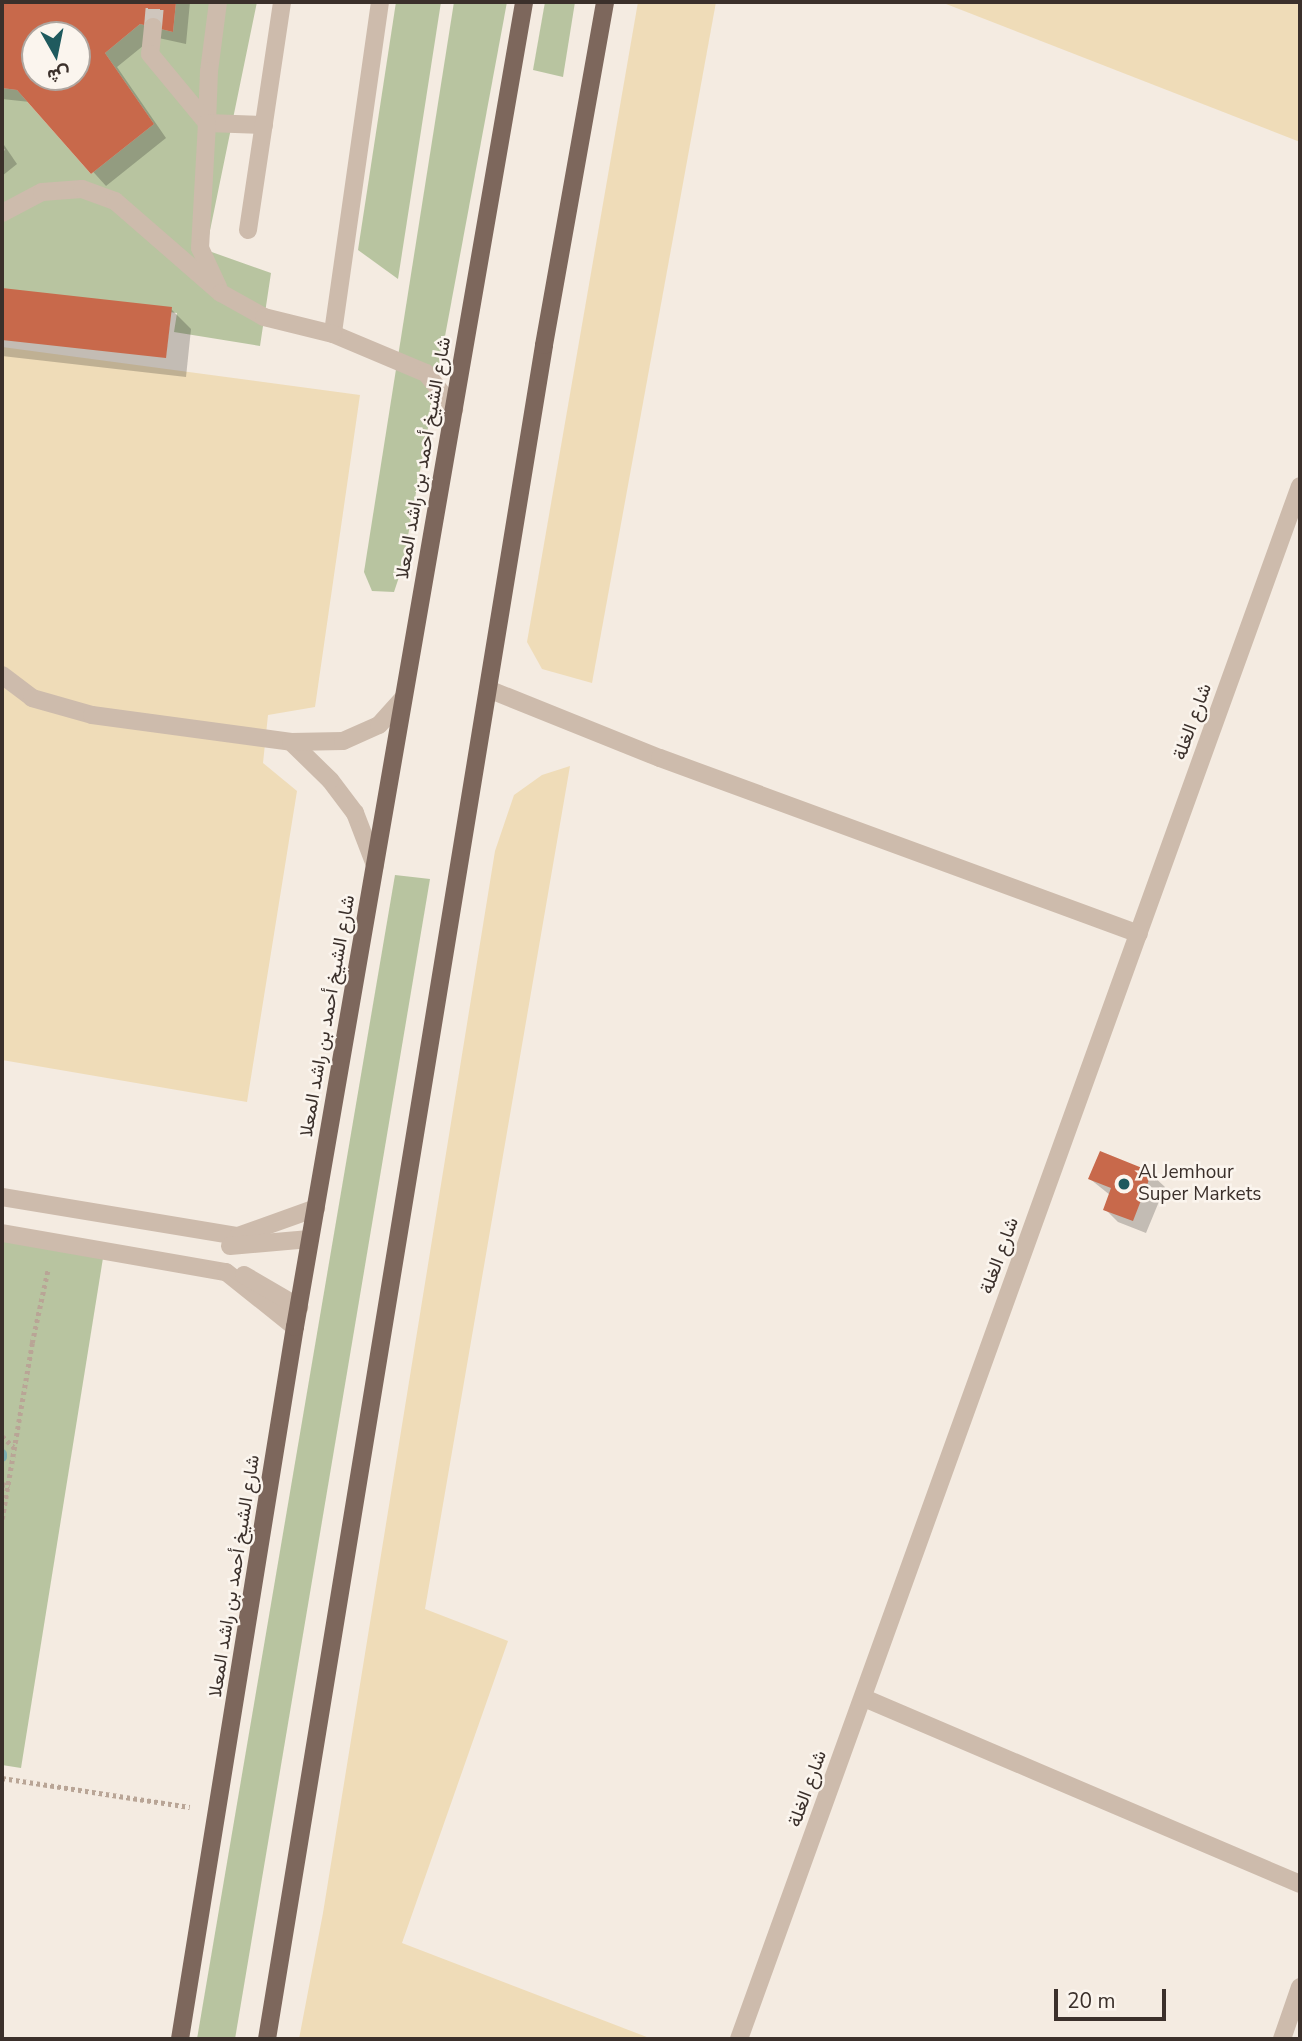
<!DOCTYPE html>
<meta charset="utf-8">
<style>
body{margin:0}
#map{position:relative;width:1302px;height:2041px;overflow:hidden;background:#f4ebe1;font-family:"Nunito Sans",Vazirmatn,sans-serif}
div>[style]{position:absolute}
.green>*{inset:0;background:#b8c4a0}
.sand>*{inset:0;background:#efdcb8}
.shadow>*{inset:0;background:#0003}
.stream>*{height:10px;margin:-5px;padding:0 5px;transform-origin:5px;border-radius:5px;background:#7fb0b2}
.building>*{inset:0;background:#c8694b}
.minor-tunnel>*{height:18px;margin-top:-9px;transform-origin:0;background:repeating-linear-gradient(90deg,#cfc6bd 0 18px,transparent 0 27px)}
.path>*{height:4.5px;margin-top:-2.25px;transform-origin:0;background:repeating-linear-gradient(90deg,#b9a596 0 3.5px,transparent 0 7px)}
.minor>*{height:18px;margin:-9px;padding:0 9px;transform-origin:9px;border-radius:9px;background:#cdbbac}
.major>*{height:18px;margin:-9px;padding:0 9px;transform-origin:9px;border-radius:9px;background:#7d675c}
.dots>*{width:19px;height:19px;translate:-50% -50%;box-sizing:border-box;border:4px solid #fbf5ee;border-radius:50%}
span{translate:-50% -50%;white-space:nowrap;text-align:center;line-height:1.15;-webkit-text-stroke:5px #fbf5ee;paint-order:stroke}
.street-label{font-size:19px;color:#3b302b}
.poi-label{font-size:19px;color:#3b302b}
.left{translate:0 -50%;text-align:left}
.frame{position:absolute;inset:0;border:4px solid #3b302b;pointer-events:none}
.north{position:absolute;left:21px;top:21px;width:70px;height:70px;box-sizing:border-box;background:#fbf5ee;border:2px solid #aea6a0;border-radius:50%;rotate:171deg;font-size:19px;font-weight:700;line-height:28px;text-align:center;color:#3b302b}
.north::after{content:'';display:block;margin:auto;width:24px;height:32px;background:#1f5a5e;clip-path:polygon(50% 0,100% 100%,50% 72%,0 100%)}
.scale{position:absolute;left:1054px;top:1989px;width:112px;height:32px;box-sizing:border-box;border:4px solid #3b302b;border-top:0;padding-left:9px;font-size:21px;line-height:24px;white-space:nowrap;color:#3b302b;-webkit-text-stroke:5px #fbf5ee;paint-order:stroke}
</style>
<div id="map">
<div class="green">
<i style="clip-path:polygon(176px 2px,257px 2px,206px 250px,271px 273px,260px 346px,174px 332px,177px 313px,2px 290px,2px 152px,5px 150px,2px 145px,2px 88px,17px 90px,91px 174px,154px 124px,105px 53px,140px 24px,173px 32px)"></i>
<i style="clip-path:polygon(396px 2px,441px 2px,398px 279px,358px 250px)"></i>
<i style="clip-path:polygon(454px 2px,507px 2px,402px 568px,394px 592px,372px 591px,364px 572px)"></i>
<i style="clip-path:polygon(545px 2px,575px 2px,563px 77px,533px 70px)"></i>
<i style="clip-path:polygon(395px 875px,430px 879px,235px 2039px,197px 2039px)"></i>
<i style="clip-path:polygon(2px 1238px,103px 1258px,21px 1768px,2px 1765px)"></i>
</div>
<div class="sand">
<i style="clip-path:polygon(638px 2px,716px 2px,592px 683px,542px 669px,527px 642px)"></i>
<i style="clip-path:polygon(941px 2px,1300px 2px,1300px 142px)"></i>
<i style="clip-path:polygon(2px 347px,360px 395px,315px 707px,268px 715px,263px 763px,297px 791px,247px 1102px,2px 1060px)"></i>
<i style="clip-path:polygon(570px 766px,425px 1609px,508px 1641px,402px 1943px,652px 2039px,299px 2039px,323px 1913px,495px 851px,514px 795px,542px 775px)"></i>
</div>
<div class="shadow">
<i style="clip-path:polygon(evenodd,2px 2px,190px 2px,186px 44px,154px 37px,117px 67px,166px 138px,106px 186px,30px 102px,2px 99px,2px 2px,35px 35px,77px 35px,77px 77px,35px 77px,35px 35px)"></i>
<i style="clip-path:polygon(2px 142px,17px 164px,2px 176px)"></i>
<i style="clip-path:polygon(2px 290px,171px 309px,191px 329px,186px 377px,2px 356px)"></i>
<i style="clip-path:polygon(1151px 1174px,1165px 1187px,1146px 1233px,1118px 1222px,1105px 1209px,1110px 1195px,1090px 1179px)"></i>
</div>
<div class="stream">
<i style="left:2px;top:1454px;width:3px;rotate:90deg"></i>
</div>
<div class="building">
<i style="clip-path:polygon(evenodd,2px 2px,176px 2px,173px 32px,140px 24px,105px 53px,154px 124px,91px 174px,17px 90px,2px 88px,2px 2px,35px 35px,77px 35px,77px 77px,35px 77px,35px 35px)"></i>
<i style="clip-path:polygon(2px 288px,172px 307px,166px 358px,2px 340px)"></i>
<i style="clip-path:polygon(1100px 1151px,1152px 1172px,1133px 1221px,1103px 1210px,1111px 1188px,1088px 1179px)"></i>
</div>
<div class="minor-tunnel">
<i style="left:153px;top:27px;width:25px;rotate:-85deg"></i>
</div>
<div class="path">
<i style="left:2px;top:1436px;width:16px;rotate:43deg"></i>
<i style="left:2px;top:1484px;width:8px;rotate:14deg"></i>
<i style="left:2px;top:1519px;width:179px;rotate:-80.3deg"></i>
<i style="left:32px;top:1343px;width:76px;rotate:-77.8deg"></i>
<i style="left:2px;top:1778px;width:190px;rotate:8.8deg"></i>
</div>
<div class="minor">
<i style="left:218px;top:2px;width:70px;rotate:97.4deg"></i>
<i style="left:209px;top:71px;width:52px;rotate:92.2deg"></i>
<i style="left:207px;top:123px;width:57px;rotate:2deg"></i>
<i style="left:380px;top:2px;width:335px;rotate:98.1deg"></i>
<i style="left:333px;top:334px;width:101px;rotate:22.8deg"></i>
<i style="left:426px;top:373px;width:46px;rotate:52.1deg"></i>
<i style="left:153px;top:27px;width:27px;rotate:96deg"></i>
<i style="left:150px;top:54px;width:89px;rotate:50.4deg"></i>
<i style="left:207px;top:123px;width:125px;rotate:93.2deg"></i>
<i style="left:200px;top:248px;width:43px;rotate:65.2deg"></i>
<i style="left:2px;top:213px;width:45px;rotate:-27.7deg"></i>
<i style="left:42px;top:192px;width:40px;rotate:-4.3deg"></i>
<i style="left:82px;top:189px;width:35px;rotate:20deg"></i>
<i style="left:115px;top:201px;width:140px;rotate:41deg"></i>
<i style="left:221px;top:293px;width:49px;rotate:29.2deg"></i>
<i style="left:264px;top:317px;width:71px;rotate:13.8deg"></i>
<i style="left:248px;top:230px;width:231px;rotate:-81.5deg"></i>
<i style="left:2px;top:675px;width:38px;rotate:37deg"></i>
<i style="left:32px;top:698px;width:62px;rotate:15.8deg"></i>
<i style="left:92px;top:715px;width:201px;rotate:7.7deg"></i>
<i style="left:488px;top:689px;width:185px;rotate:21.9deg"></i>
<i style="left:660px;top:758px;width:510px;rotate:20.17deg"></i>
<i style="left:375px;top:865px;width:56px;rotate:-111deg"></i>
<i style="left:355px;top:813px;width:41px;rotate:-127.1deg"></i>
<i style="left:330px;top:780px;width:54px;rotate:-135.7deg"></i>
<i style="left:291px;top:742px;width:52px;rotate:-1.1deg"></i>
<i style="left:343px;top:741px;width:39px;rotate:-24deg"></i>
<i style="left:379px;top:725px;width:36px;rotate:-48deg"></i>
<i style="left:2px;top:1197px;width:239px;rotate:9.4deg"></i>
<i style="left:238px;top:1236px;width:83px;rotate:-19.7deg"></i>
<i style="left:2px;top:1233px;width:227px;rotate:9.9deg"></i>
<i style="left:226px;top:1272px;width:88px;rotate:38.6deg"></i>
<i style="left:230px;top:1246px;width:80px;rotate:-5deg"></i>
<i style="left:244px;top:1275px;width:64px;rotate:30.2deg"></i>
<i style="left:864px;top:1698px;width:474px;rotate:23.1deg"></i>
<i style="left:739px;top:2039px;width:1651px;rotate:-70.14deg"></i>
<i style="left:1282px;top:2039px;width:55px;rotate:-70.9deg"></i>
</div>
<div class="major">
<i style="left:180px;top:2039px;width:721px;rotate:-80.83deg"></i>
<i style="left:295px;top:1327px;width:1345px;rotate:-80.19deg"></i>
<i style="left:267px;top:2039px;width:1716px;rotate:-80.71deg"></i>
<i style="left:544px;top:345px;width:348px;rotate:-79.9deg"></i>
</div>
<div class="dots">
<i style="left:1124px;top:1184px;background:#1f5a5e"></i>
</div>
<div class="street-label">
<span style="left:424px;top:458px;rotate:-80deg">شارع الشيخ أحمد بن راشد المعلا</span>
<span style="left:1193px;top:722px;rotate:-70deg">شارع الغلة</span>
<span style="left:328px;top:1016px;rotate:-80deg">شارع الشيخ أحمد بن راشد المعلا</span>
<span style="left:1000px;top:1256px;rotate:-70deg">شارع الغلة</span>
<span style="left:235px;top:1576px;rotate:-81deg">شارع الشيخ أحمد بن راشد المعلا</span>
<span style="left:808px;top:1789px;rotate:-70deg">شارع الغلة</span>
</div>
<div class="poi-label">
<span class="left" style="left:1138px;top:1184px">Al Jemhour<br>Super Markets</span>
</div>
<div class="frame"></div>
<div class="north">ش</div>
<div class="scale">20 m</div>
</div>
